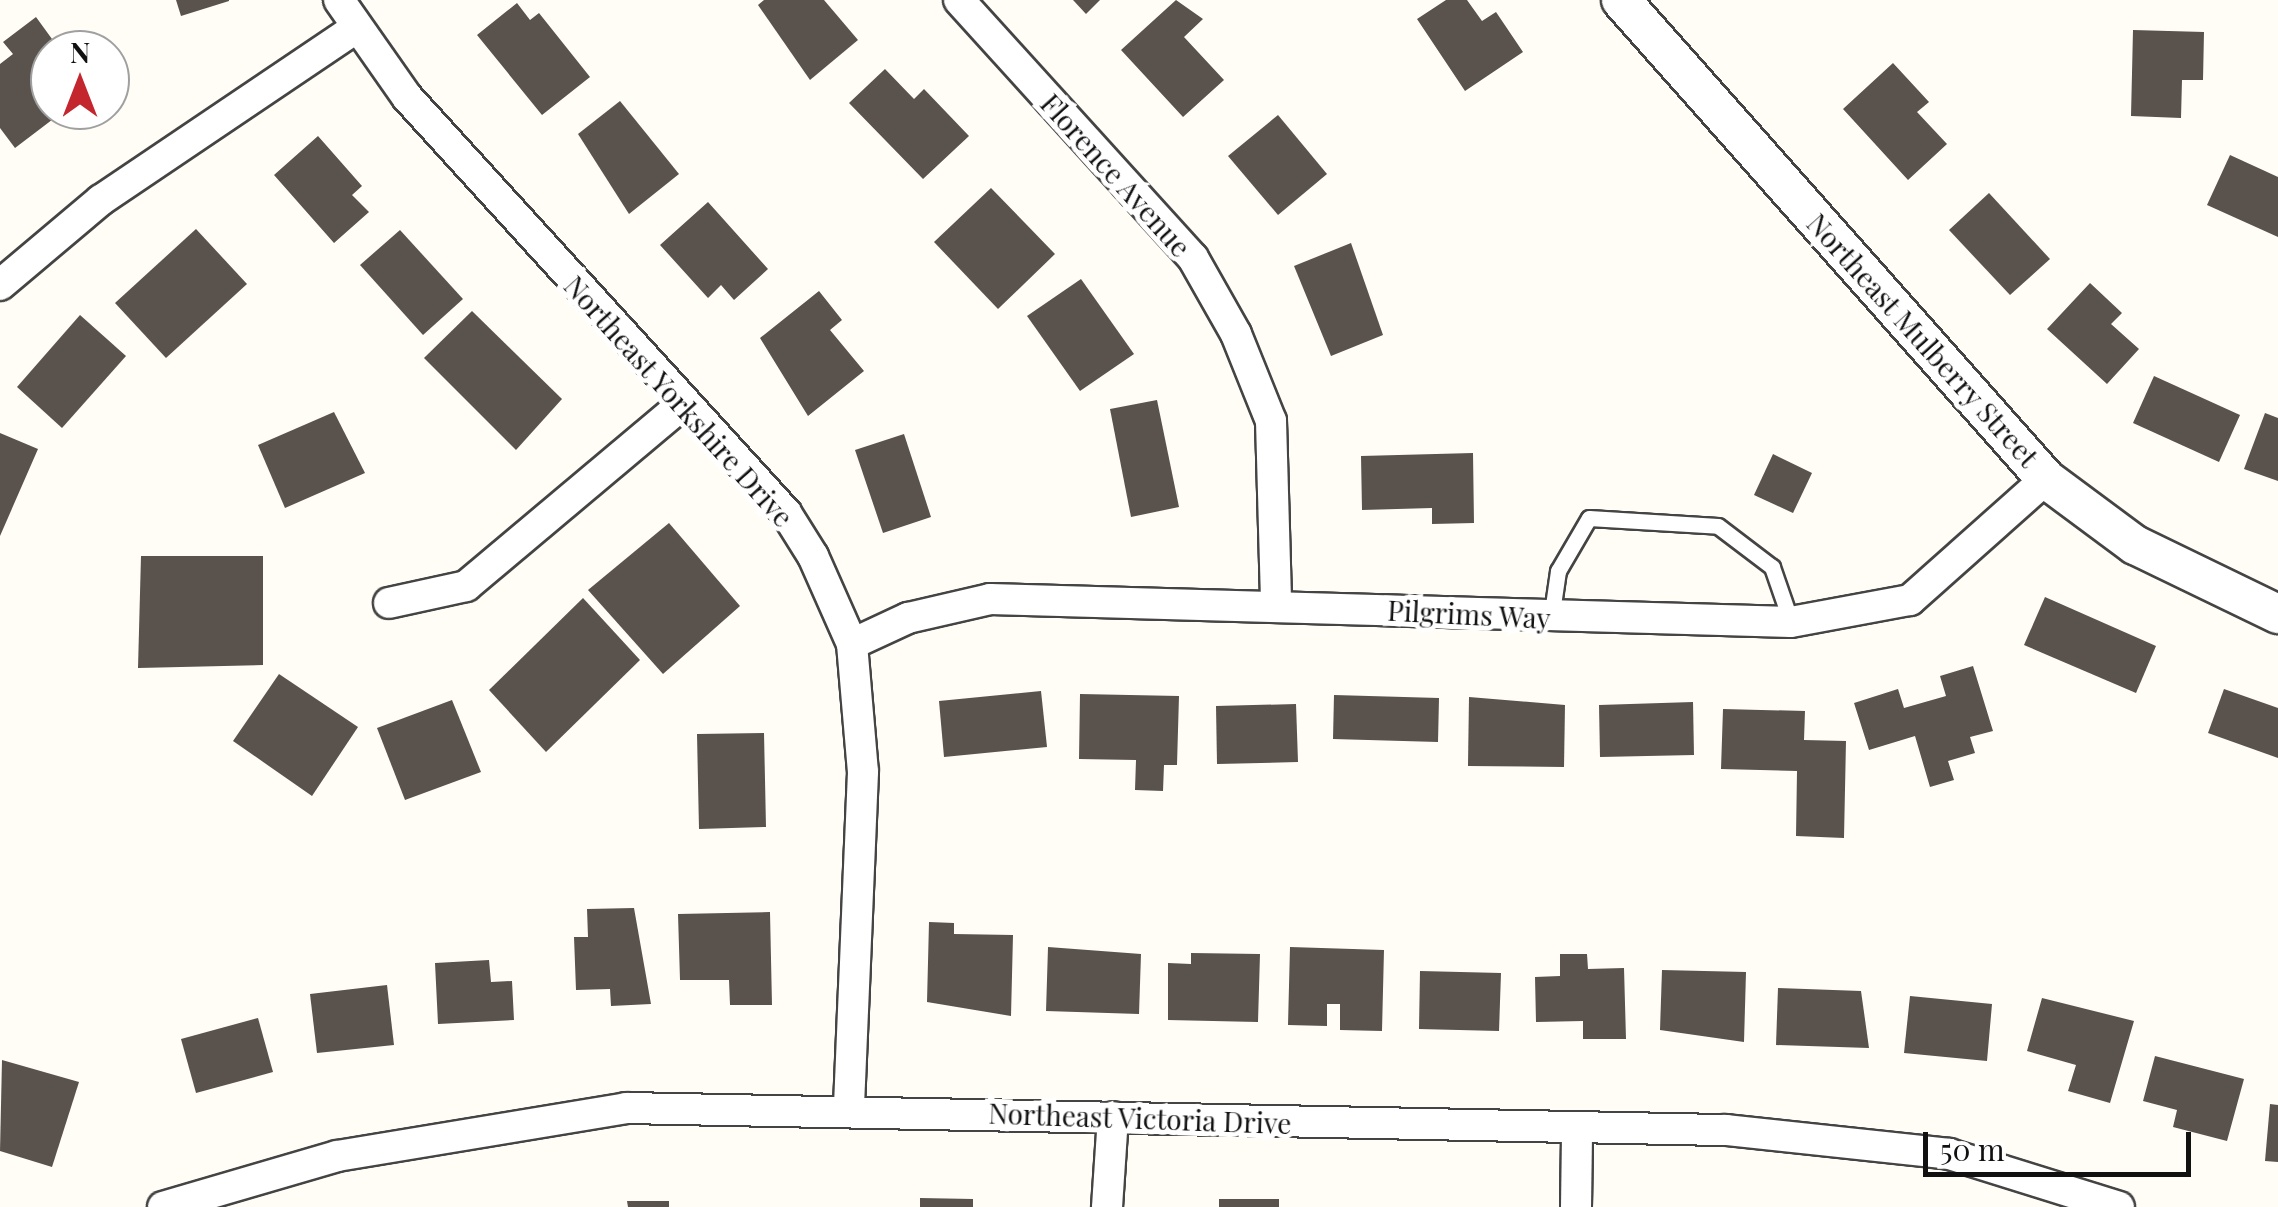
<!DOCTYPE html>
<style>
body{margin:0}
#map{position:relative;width:2278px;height:1207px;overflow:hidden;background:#fffdf5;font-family:"Playfair Display",serif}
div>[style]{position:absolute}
.building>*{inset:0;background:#5a524d}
.roads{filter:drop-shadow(2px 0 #444) drop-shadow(-2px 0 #444) drop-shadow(0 2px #444) drop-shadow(0 -2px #444)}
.service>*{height:15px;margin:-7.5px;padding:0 7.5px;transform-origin:7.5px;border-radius:7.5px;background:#fff}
.minor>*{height:30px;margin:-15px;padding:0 15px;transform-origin:15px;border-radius:15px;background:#fff}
.tertiary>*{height:38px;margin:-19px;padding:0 19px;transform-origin:19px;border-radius:19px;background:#fff}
span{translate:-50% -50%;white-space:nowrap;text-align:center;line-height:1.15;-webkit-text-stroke:10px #fff;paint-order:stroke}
.street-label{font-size:28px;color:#111}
.north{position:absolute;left:30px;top:30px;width:100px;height:100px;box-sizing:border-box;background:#fff;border:2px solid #a0a0a0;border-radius:50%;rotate:0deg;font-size:28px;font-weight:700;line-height:40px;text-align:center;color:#111}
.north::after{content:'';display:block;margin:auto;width:35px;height:45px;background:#c4262e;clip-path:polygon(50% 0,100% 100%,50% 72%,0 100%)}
.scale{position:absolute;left:1923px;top:1132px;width:268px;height:45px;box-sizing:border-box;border:5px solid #111;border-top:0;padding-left:12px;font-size:30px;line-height:35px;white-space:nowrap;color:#111;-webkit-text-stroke:8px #fff;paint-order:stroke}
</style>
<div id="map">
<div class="building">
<i style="clip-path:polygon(176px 0,229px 0,229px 1px,181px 16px)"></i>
<i style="clip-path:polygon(764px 0,824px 0,858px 40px,810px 80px,758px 5px)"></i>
<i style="clip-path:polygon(1073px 0,1100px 0,1086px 14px)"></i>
<i style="clip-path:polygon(1176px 0,1203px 19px,1184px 37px,1224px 80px,1183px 117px,1121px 50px)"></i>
<i style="clip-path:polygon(1446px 0,1467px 0,1482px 21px,1496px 12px,1523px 52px,1465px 91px,1417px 19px)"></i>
<i style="clip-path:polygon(517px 3px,530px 20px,539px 13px,590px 77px,542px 115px,477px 35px)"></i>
<i style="clip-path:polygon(36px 17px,60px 50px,50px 50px,50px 110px,65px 110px,15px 148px,0 128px,0 64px,13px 54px,3px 42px)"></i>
<i style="clip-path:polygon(2133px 30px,2204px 32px,2203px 80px,2182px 80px,2181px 118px,2131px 116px)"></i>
<i style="clip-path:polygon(1893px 63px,1929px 102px,1917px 112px,1947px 144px,1908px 180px,1843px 109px)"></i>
<i style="clip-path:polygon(885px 69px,914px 99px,924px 89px,969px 136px,923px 179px,849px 103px)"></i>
<i style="clip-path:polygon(620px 101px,679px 174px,629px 214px,578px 134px)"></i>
<i style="clip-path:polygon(1278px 115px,1327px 174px,1278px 215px,1228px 156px)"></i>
<i style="clip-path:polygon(318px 136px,362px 186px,352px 195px,369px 212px,334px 243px,274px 175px)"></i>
<i style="clip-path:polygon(2230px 155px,2278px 177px,2278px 237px,2207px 205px)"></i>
<i style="clip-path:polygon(991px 188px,1055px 254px,998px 309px,934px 242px)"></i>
<i style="clip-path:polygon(1989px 193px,2050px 259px,2010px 295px,1949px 230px)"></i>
<i style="clip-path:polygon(708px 202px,768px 269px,734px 300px,721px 285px,708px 298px,660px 245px)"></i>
<i style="clip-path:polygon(196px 229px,247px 284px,166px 358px,115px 303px)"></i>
<i style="clip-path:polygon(400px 230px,463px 299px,423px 335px,360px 265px)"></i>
<i style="clip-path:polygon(1351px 243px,1383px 335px,1331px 356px,1294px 266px)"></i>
<i style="clip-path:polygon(1081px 279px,1134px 354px,1080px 391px,1027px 316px)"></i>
<i style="clip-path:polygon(2090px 283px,2122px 313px,2111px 324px,2139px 349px,2107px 384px,2047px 329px)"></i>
<i style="clip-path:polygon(819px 291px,842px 320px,830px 330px,864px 371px,808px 416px,760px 338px)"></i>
<i style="clip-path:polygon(472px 311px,562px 399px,516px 450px,424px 358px)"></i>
<i style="clip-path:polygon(80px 315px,126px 356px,62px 428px,17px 387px)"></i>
<i style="clip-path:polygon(2154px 376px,2240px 415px,2219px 462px,2133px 423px)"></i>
<i style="clip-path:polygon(1157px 400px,1179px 507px,1131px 517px,1110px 409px)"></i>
<i style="clip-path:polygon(334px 412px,365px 473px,285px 508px,258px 445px)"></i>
<i style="clip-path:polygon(2265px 413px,2278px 418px,2278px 481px,2244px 469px)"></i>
<i style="clip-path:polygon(0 433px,38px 449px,0 536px)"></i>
<i style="clip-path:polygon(904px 434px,931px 517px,883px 533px,855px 450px)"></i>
<i style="clip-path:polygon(1473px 453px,1474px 523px,1432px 524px,1432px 508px,1362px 510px,1361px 456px)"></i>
<i style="clip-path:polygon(1773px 454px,1812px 473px,1793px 513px,1754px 495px)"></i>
<i style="clip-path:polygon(669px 523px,740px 606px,663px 674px,588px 590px)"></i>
<i style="clip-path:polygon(141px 556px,263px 556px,263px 665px,138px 668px)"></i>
<i style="clip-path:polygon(2045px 597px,2156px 646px,2136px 693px,2024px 645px)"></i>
<i style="clip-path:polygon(583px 598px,640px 660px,546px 752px,489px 690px)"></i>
<i style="clip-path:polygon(1973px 666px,1993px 731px,1970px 737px,1975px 753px,1948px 761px,1954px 780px,1930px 787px,1915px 736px,1869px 750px,1854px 703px,1898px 689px,1904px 708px,1946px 696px,1940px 676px)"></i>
<i style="clip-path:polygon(279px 674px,358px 727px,312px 796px,233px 741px)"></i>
<i style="clip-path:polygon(2224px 689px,2278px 708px,2278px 758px,2208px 733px)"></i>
<i style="clip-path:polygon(1041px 691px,1047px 747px,944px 757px,939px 701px)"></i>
<i style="clip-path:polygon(1080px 694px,1179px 696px,1177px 765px,1164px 765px,1163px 791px,1135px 790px,1136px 760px,1079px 759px)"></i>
<i style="clip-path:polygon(1334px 695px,1439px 698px,1438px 742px,1333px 739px)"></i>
<i style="clip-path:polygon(1469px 697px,1565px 705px,1564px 767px,1468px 766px)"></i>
<i style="clip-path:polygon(452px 700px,481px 772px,405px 800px,377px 728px)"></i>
<i style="clip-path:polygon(1693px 702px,1694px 755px,1600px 757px,1599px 705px)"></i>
<i style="clip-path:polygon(1296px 704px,1298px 762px,1217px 764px,1216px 706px)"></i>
<i style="clip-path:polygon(1723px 709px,1805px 711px,1804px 740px,1846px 741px,1844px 838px,1796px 836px,1797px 771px,1721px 769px)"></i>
<i style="clip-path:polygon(764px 733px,766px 827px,699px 829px,697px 734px)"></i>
<i style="clip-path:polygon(634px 908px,651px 1004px,611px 1006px,610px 989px,576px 990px,574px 937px,588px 937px,587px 909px)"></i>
<i style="clip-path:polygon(770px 912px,772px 1005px,730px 1005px,729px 980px,680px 980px,678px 914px)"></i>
<i style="clip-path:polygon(929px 922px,954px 923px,954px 934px,1013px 935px,1011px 1016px,927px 1002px)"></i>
<i style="clip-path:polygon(1048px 947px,1141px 954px,1139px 1014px,1046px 1011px)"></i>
<i style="clip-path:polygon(1290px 947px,1384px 950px,1382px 1031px,1340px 1030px,1340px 1004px,1327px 1004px,1327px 1026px,1288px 1025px)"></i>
<i style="clip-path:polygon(1191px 953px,1260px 954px,1258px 1022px,1168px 1020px,1168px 963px,1191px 964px)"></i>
<i style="clip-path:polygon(1560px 954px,1587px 954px,1588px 969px,1624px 968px,1626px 1039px,1583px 1039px,1583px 1021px,1536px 1022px,1535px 977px,1560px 976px)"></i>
<i style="clip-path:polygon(489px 960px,491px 982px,512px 981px,514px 1020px,438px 1024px,435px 963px)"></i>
<i style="clip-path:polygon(1662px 970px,1746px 972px,1744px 1042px,1660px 1030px)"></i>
<i style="clip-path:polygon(1420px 971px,1501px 973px,1499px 1031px,1419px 1029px)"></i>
<i style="clip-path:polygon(387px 985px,394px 1045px,317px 1053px,310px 994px)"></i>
<i style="clip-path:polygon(1778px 988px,1861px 991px,1869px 1048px,1776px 1045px)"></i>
<i style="clip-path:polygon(1910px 996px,1992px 1004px,1987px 1061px,1904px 1053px)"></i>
<i style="clip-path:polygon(2042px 998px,2134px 1021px,2110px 1103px,2068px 1091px,2076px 1065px,2027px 1051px)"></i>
<i style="clip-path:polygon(258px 1018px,273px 1072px,196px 1093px,181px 1039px)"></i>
<i style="clip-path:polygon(2155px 1056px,2244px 1079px,2227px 1141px,2173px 1127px,2177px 1110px,2143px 1101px)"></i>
<i style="clip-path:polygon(2px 1060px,79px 1082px,52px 1167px,0 1151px)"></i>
<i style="clip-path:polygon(2270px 1104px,2278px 1105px,2278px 1162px,2265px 1161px)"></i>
<i style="clip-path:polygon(920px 1198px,973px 1199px,973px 1207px,920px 1207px)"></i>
<i style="clip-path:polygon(1219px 1199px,1279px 1199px,1279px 1207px,1219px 1207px)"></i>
<i style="clip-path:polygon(627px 1201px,669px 1201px,669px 1207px,628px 1207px)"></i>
</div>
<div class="roads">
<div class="service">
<i style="left:1551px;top:619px;width:49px;rotate:-81.7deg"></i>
<i style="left:1558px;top:571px;width:61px;rotate:-59.7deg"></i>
<i style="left:1589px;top:518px;width:129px;rotate:3.5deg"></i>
<i style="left:1718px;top:526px;width:68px;rotate:37.2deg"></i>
<i style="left:1772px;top:567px;width:58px;rotate:70.9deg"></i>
</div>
<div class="minor">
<i style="left:339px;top:0;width:118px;rotate:55deg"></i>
<i style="left:407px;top:97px;width:563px;rotate:47.66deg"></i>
<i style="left:786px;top:513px;width:51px;rotate:57.9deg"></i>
<i style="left:813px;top:556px;width:96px;rotate:66.1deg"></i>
<i style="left:852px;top:644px;width:128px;rotate:85.1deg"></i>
<i style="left:863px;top:772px;width:337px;rotate:92.4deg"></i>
<i style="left:959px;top:0;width:348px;rotate:47.8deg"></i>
<i style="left:1193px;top:258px;width:87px;rotate:60.5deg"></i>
<i style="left:1236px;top:334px;width:94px;rotate:68.1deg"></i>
<i style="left:1271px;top:421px;width:181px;rotate:88.4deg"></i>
<i style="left:0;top:285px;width:132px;rotate:-40.1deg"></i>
<i style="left:101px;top:200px;width:304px;rotate:-34deg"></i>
<i style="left:389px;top:603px;width:79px;rotate:-12.4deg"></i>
<i style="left:466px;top:586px;width:282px;rotate:-40deg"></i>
<i style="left:852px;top:644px;width:62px;rotate:-24.9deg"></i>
<i style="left:908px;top:618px;width:84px;rotate:-13deg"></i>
<i style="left:990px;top:599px;width:801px;rotate:1.64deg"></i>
<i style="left:1791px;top:622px;width:121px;rotate:-10.5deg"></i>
<i style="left:1910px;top:600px;width:182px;rotate:-41.7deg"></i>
<i style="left:163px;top:1207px;width:181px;rotate:-16.3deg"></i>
<i style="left:337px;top:1156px;width:293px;rotate:-9.4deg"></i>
<i style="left:626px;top:1108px;width:1100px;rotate:1.15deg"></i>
<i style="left:1726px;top:1130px;width:224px;rotate:6.1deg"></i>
<i style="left:1949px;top:1154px;width:178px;rotate:17.3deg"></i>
<i style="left:1107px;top:1207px;width:90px;rotate:-86.2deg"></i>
<i style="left:1576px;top:1207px;width:76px;rotate:-89.2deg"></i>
</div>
<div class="tertiary">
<i style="left:1621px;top:0;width:640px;rotate:48.42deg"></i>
<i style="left:2046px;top:479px;width:111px;rotate:36.6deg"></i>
<i style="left:2135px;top:545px;width:159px;rotate:25.8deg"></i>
</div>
</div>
<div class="street-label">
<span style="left:1116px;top:175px;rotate:48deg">Florence Avenue</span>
<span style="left:1923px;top:340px;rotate:48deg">Northeast Mulberry Street</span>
<span style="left:679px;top:401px;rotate:48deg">Northeast Yorkshire Drive</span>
<span style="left:1469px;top:614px;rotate:3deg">Pilgrims Way</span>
<span style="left:1140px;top:1118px;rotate:2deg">Northeast Victoria Drive</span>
</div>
<div class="north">N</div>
<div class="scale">50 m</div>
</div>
